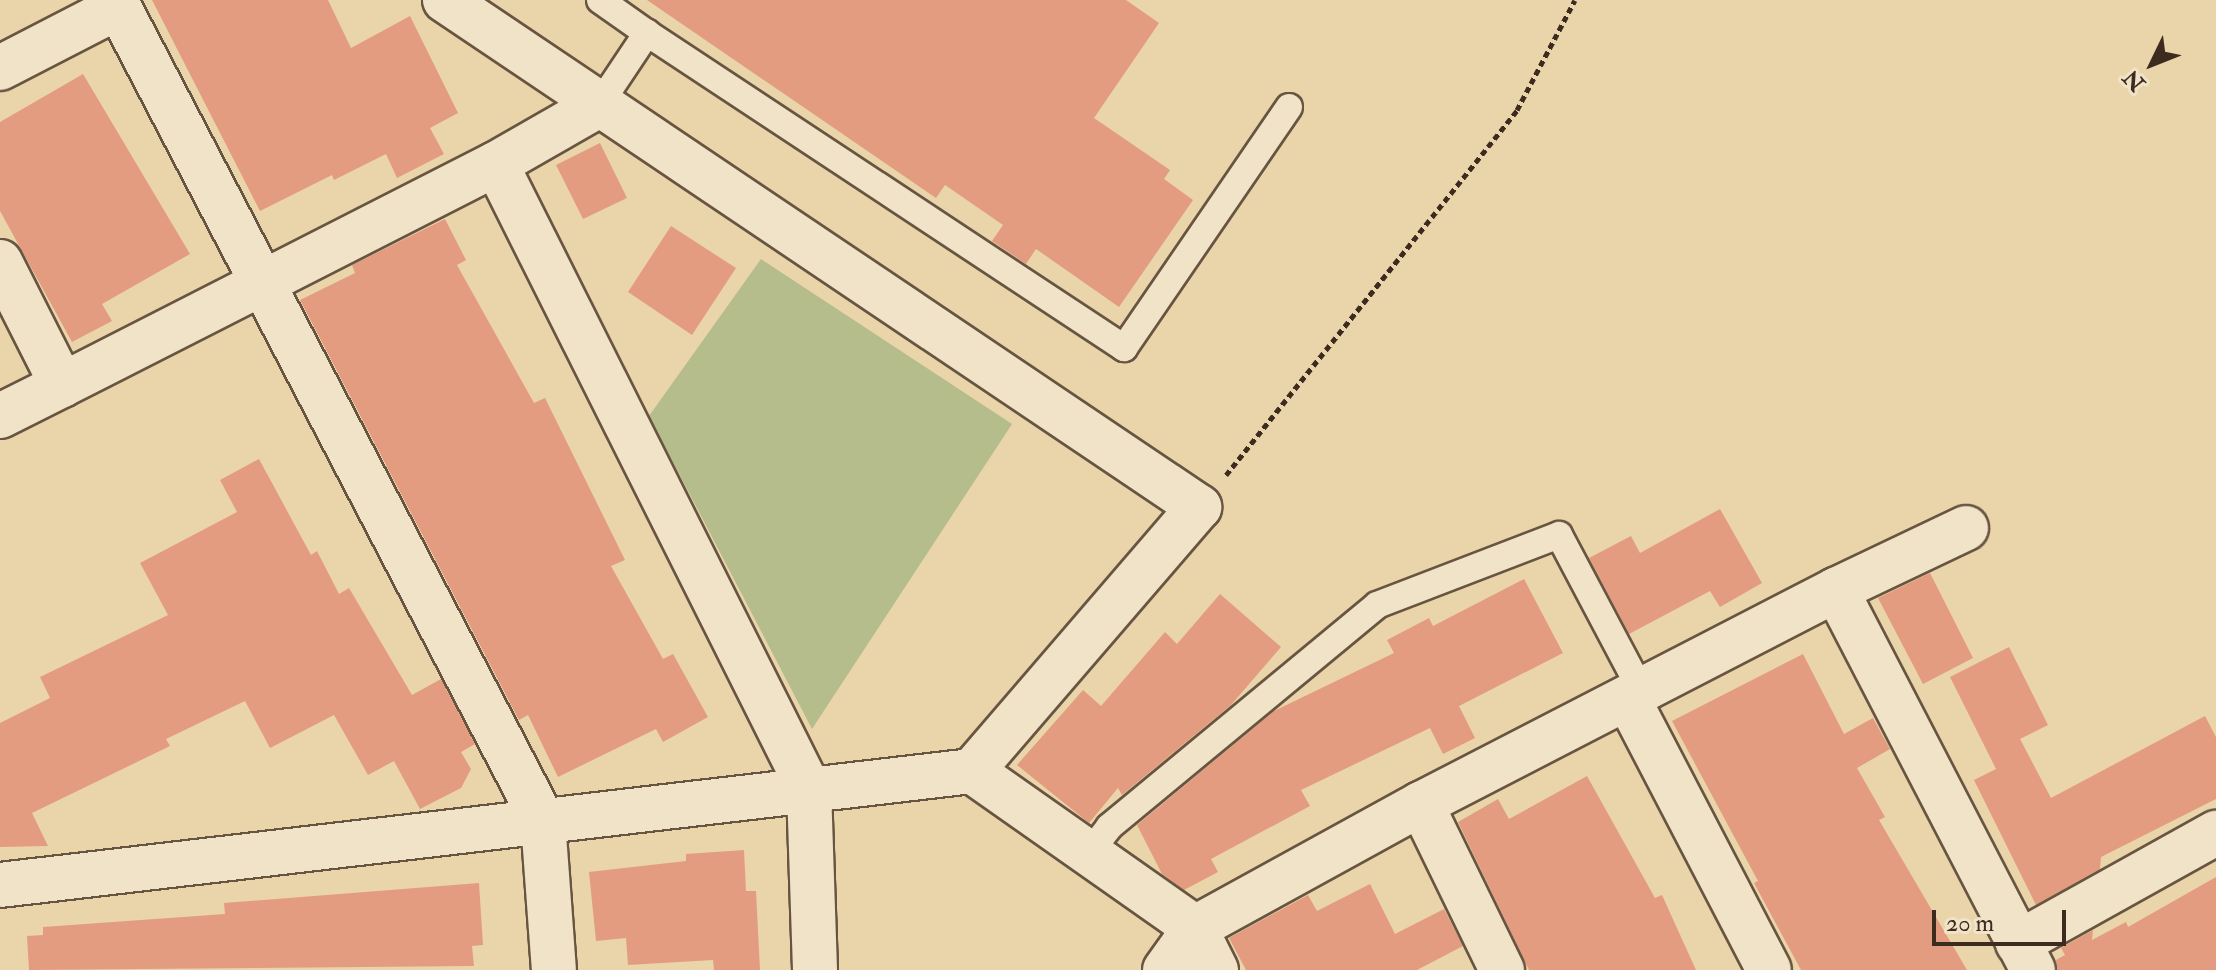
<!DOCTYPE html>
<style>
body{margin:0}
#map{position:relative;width:2216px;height:970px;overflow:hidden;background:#ead4aa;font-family:"IM FELL Double Pica",serif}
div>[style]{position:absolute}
.green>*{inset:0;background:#b4bd8b}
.building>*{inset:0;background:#e49c80}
.path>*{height:5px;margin-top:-2.5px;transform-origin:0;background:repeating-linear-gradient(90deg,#3c2b1e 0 6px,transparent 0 10px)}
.roads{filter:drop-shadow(2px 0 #685541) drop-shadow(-2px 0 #685541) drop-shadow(0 2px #685541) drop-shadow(0 -2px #685541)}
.service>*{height:26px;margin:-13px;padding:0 13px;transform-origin:13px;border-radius:13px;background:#f1e3c8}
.minor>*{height:44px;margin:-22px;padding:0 22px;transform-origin:22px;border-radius:22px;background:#f1e3c8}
span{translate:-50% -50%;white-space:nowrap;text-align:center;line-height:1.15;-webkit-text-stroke:6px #f1e3c8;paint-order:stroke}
.north{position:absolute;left:2112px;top:24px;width:80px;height:80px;-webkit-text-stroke:6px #f1e3c8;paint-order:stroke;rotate:227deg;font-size:22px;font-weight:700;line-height:32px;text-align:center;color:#3c2b1e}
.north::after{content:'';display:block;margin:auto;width:28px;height:36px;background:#3c2b1e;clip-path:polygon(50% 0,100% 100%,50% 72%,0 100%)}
.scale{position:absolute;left:1932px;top:910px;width:134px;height:36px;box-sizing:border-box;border:4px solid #3c2b1e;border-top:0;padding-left:10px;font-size:24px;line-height:28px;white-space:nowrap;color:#3c2b1e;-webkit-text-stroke:6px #f1e3c8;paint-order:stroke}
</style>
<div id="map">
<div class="green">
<i style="clip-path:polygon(761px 259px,1012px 424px,812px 729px,649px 416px)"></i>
</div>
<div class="building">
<i style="clip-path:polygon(152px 0,328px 0,351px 48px,410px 16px,458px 113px,430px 128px,444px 154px,397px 178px,386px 154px,334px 180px,332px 175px,260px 211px)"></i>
<i style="clip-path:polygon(647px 0,1126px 0,1159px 23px,1094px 118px,1170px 170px,1164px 179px,1193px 200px,1119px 307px,1036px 249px,1026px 264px,992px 241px,1003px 225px,945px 185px,936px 198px)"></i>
<i style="clip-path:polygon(83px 74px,190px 254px,102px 304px,112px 321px,72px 342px,0 211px,0 122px)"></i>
<i style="clip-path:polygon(600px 143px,627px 198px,583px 219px,556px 165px)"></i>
<i style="clip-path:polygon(445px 219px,466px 260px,457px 265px,534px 403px,545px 398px,625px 560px,611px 566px,663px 659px,673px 654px,708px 717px,663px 742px,656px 729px,558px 777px,528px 715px,519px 720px,300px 300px,355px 273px,352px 265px)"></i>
<i style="clip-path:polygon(671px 226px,736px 268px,692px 335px,628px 292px)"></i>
<i style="clip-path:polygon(259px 459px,311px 555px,317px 551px,339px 594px,349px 588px,412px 695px,441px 679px,475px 744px,461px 752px,471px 769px,461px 788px,420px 809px,394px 761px,368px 775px,334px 715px,270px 748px,245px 701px,166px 739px,170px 746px,32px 813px,48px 846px,0 847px,0 723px,50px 698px,40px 677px,168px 615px,140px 563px,237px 512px,220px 480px)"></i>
<i style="clip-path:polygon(1720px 509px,1762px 583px,1720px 607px,1710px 591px,1629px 634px,1589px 558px,1631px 536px,1640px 553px)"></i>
<i style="clip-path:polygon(1930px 573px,1973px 658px,1923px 684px,1878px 598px)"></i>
<i style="clip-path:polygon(1524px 579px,1563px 653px,1459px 706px,1475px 738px,1443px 754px,1430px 728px,1301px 790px,1310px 806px,1211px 859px,1218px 872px,1184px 890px,1162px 874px,1137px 825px,1274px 711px,1394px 653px,1387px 640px,1429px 618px,1433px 626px)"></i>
<i style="clip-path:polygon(1220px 594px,1281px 647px,1231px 705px,1122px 795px,1118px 788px,1089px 823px,1017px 765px,1083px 690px,1101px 706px,1165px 632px,1177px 644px)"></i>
<i style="clip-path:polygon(2009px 647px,2048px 725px,2020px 739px,2051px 798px,2205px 716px,2216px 737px,2216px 799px,2101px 857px,2100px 869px,2036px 905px,1974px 780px,1996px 769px,1950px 677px)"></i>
<i style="clip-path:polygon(1803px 654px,1844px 734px,1873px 718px,1890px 749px,1857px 768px,1885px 817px,1879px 820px,1967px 970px,1801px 970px,1754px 883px,1758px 881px,1672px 721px)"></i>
<i style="clip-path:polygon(1587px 776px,1655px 898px,1662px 895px,1696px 970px,1529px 970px,1458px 822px,1498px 799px,1509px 819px)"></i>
<i style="clip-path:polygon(744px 850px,746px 891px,756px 891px,760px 970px,714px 970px,713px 960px,628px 965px,626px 938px,596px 941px,589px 872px,686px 861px,686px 854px)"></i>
<i style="clip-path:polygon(2216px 877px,2216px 970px,2058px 970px,2056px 960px,2065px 955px,2061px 948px,2093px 930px,2092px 940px,2126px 922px,2128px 927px)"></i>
<i style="clip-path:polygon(479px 883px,483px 945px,472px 946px,474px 966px,29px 970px,27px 936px,43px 935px,43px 927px,225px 914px,224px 903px)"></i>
<i style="clip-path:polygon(1370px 884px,1395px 934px,1444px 909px,1463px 946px,1417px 970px,1246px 970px,1229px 938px,1308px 895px,1317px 911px)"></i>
</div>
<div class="path">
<i style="left:1226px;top:475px;width:467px;rotate:-51.4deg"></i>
<i style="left:1517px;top:110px;width:124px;rotate:-62.2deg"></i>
</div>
<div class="roads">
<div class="service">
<i style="left:600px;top:0;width:57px;rotate:35.1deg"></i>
<i style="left:599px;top:105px;width:87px;rotate:-56.3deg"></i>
<i style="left:647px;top:33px;width:572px;rotate:33.44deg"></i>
<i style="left:1124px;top:348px;width:292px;rotate:-55.6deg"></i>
<i style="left:1089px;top:853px;width:33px;rotate:-52deg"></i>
<i style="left:1109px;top:827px;width:348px;rotate:-39.6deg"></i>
<i style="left:1377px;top:605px;width:195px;rotate:-21deg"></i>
<i style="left:1559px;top:535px;width:178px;rotate:62.1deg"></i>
</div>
<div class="minor">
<i style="left:115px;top:0;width:926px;rotate:62.47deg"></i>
<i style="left:543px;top:821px;width:149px;rotate:85.8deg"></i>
<i style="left:445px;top:0;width:909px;rotate:33.92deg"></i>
<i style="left:1199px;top:507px;width:348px;rotate:130.7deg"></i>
<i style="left:0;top:68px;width:133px;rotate:-27.3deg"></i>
<i style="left:496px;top:164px;width:699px;rotate:63.4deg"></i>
<i style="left:809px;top:789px;width:181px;rotate:88.1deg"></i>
<i style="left:0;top:262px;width:138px;rotate:63.2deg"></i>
<i style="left:62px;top:385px;width:487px;rotate:-27deg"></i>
<i style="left:496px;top:164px;width:119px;rotate:-29.8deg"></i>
<i style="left:0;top:416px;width:69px;rotate:-26.6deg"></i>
<i style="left:1836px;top:590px;width:428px;rotate:62.6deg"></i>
<i style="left:1628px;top:699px;width:305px;rotate:62.5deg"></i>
<i style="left:1421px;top:804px;width:185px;rotate:64deg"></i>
<i style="left:0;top:885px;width:979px;rotate:-6.69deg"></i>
<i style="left:972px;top:771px;width:273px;rotate:35.1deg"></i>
<i style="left:1195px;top:928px;width:47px;rotate:63.4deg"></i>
<i style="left:2018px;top:943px;width:227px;rotate:-29.1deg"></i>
<i style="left:1165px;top:970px;width:52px;rotate:-54.5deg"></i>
<i style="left:1195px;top:928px;width:258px;rotate:-28.8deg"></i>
<i style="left:1421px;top:804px;width:467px;rotate:-27.3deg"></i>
<i style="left:1836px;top:590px;width:144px;rotate:-25.5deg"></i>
</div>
</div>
<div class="north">N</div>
<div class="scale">20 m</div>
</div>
